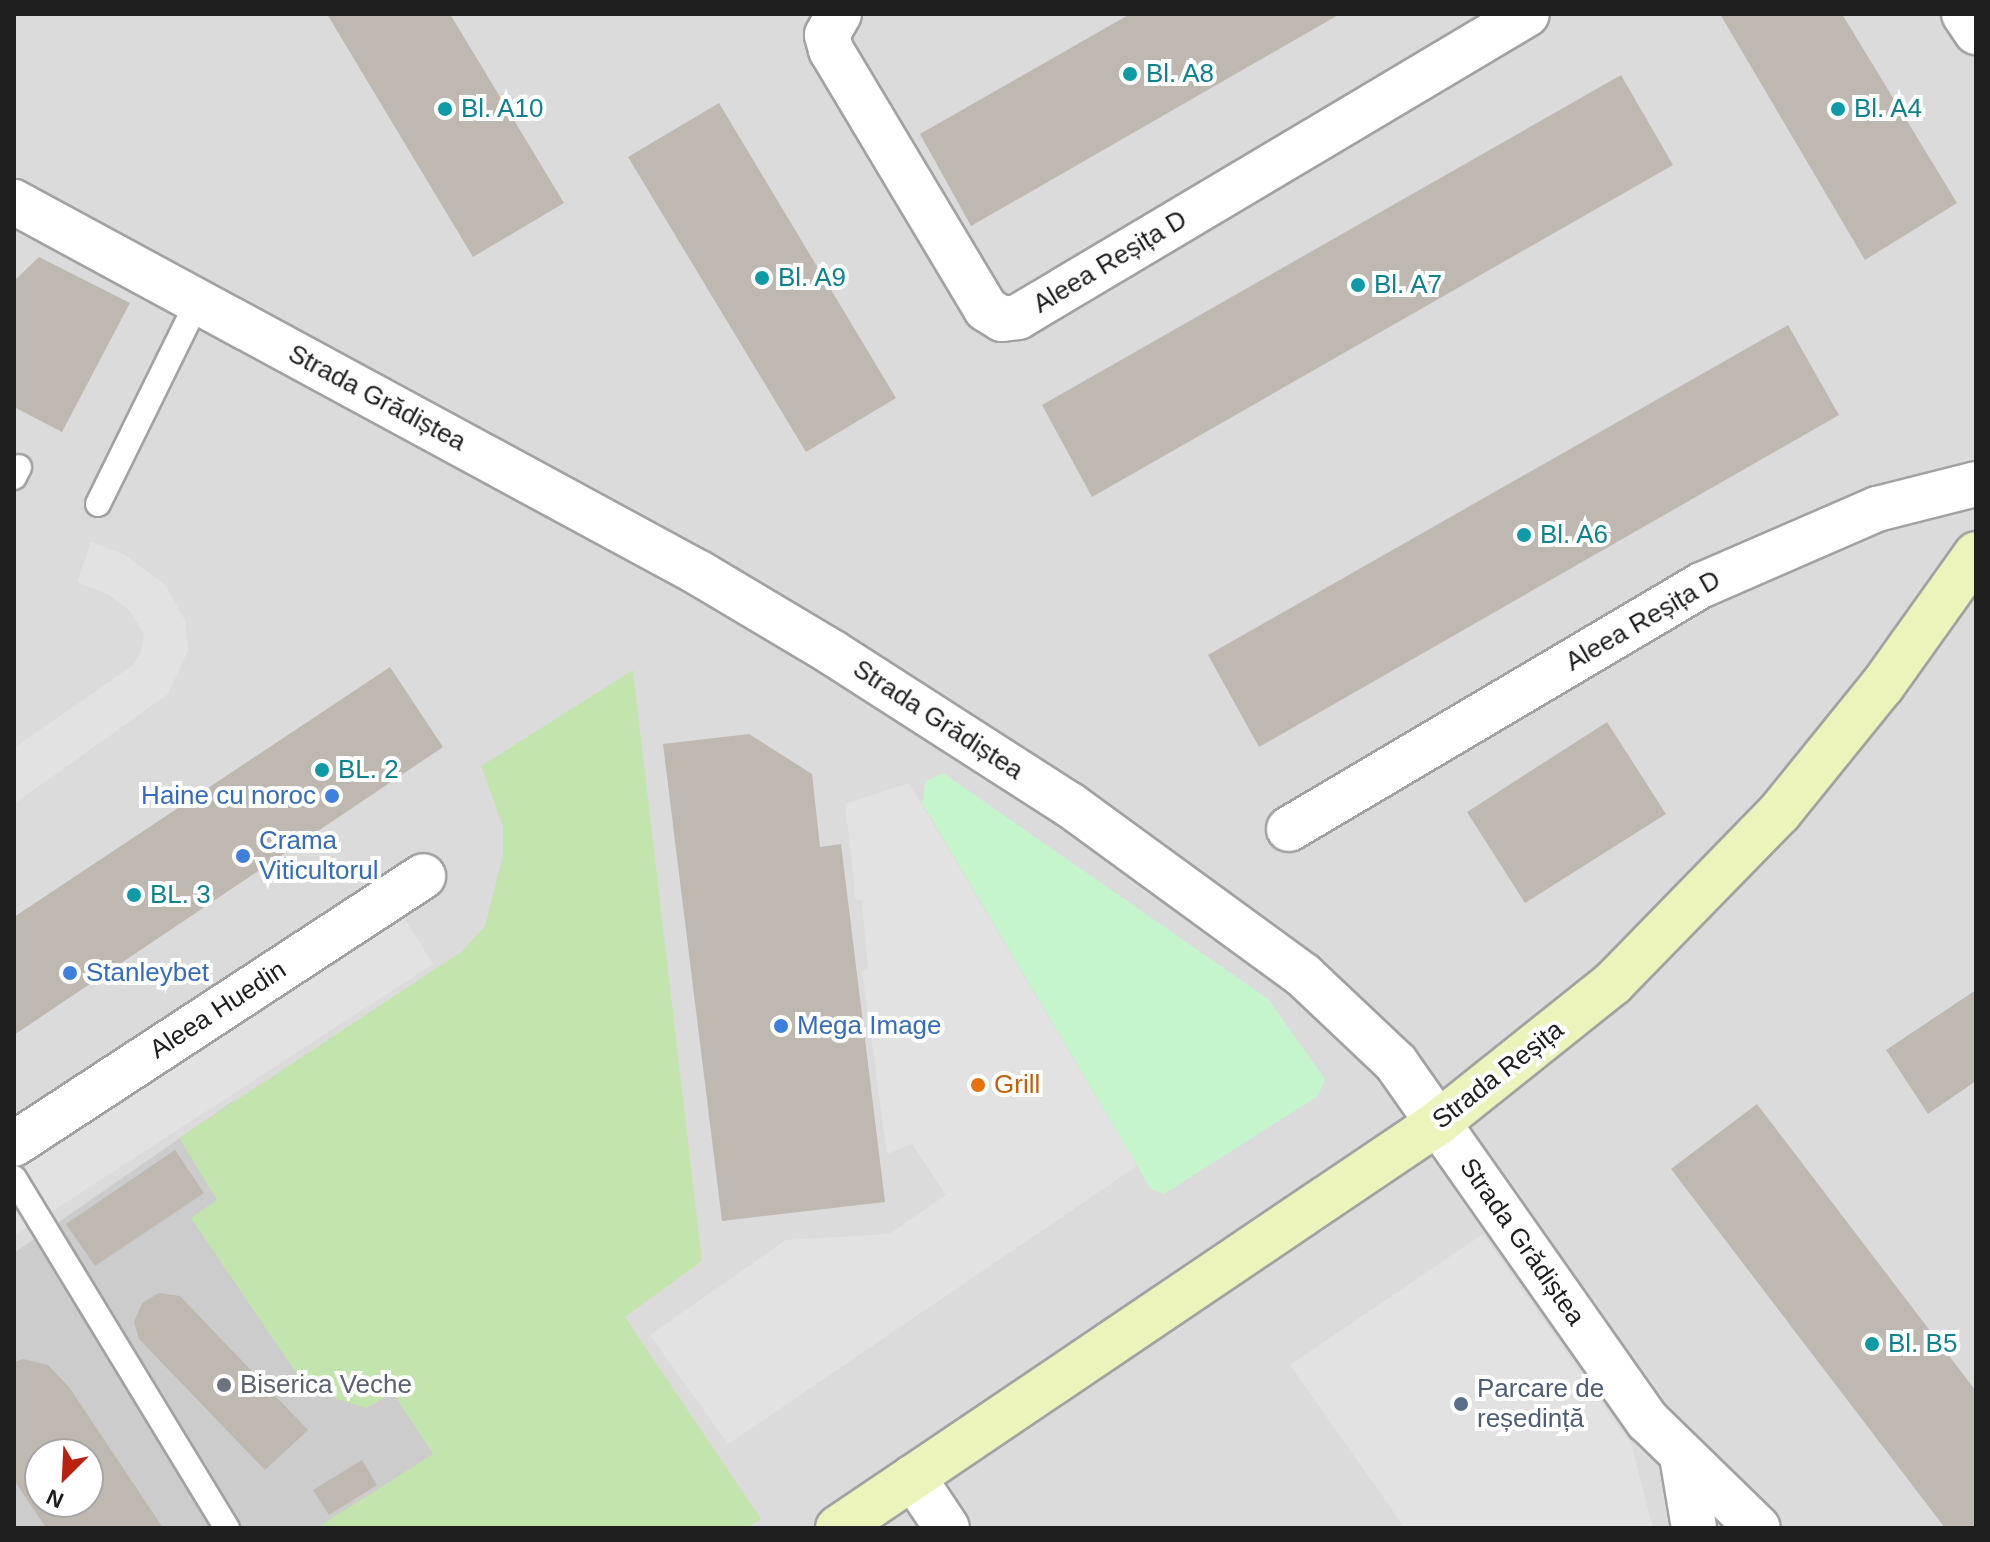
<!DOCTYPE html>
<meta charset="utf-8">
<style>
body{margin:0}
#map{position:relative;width:1990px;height:1542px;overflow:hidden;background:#eeece4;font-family:Arial,sans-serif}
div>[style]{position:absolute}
.residential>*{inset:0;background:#dcdbdb}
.religious>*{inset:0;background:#ccc}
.grass>*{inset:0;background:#c4e4ae}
.park>*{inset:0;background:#c4f5cd}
.parking>*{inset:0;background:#e2e2e2}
.building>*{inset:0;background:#beb8b1}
.roads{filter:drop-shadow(2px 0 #a2a2a2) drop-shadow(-2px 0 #a2a2a2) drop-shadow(0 2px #a2a2a2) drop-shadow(0 -2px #a2a2a2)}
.lane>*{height:24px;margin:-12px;padding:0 12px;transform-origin:12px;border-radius:12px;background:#fff}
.street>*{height:44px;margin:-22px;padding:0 22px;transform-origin:22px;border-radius:22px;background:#fff}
.secondary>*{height:44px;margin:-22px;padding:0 22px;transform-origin:22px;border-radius:22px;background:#ecf4bc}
.dots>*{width:22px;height:22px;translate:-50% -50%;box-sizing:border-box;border:4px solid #fff;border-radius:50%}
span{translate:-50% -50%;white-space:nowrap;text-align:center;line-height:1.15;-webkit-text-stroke:8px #fff;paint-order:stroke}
.culture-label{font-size:26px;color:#0d838f}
.left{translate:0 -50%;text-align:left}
.street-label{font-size:26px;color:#1e1e1e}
.shop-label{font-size:26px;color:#366cbe}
.right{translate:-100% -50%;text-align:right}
.food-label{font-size:26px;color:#c56008}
.worship-label{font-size:26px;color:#5b616d}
.service-label{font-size:26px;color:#4e5e75}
.frame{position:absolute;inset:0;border:16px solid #1e1e1e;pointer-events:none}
.north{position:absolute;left:24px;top:1438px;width:80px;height:80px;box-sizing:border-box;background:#fff;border:2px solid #a5a5a5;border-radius:50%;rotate:204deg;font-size:22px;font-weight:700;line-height:32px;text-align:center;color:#1e1e1e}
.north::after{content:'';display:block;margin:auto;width:28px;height:36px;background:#bc200f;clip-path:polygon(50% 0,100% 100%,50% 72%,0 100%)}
</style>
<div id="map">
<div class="residential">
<i style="clip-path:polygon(evenodd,14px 14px,1976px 14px,1976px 1528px,14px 1528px,14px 14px,40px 1454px,88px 1454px,88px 1502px,40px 1502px,40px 1454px)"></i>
</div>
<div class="religious">
<i style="clip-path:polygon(evenodd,232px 1102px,535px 1528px,14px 1528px,14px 1253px,232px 1102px,40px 1454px,88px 1454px,88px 1502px,40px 1502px,40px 1454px)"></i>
</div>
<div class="grass">
<i style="clip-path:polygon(633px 670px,702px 1261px,625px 1317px,761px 1519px,747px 1528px,317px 1528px,433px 1454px,393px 1393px,366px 1408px,307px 1389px,191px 1218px,217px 1200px,179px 1138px,461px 952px,485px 926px,503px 855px,503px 827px,481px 766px)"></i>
</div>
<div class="park">
<i style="clip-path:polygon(943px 773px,1268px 999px,1325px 1079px,1318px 1096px,1164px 1194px,1151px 1189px,922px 803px,926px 781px)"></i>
</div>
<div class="parking">
<i style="clip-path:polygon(91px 542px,125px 555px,165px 585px,185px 620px,188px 651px,168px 694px,14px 804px,14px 748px,133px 665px,141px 652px,144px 634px,130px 611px,106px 593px,77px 582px)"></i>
<i style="clip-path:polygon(909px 783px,1137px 1166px,728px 1444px,650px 1335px,786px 1240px,889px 1234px,946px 1195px,912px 1144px,887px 1154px,862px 971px,868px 969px,862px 900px,856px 900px,845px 804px)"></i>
<i style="clip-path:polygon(402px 915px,433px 964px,14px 1236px,14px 1167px)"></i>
<i style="clip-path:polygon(1483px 1234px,1631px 1444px,1653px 1528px,1405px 1528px,1290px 1365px)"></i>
</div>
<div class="building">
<i style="clip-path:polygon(327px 14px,450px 14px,564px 203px,473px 257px)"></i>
<i style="clip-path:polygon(1130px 14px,1340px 14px,971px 226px,920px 134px)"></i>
<i style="clip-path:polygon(1720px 14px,1842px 14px,1957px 203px,1865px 260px)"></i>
<i style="clip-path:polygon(1621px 75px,1673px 165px,1092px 497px,1042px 405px)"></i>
<i style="clip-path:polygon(719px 103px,896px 398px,806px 452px,628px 157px)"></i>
<i style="clip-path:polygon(39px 257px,130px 303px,62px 432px,14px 407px,14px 281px)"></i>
<i style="clip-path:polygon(1788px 325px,1839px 415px,1259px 747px,1208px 655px)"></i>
<i style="clip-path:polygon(390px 667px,443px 747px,14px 1035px,14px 917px)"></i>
<i style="clip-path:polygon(1607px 722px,1666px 814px,1525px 903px,1467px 812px)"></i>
<i style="clip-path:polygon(749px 734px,812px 774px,820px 847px,841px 844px,885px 1202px,722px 1221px,663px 744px)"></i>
<i style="clip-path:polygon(1976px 990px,1976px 1081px,1928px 1114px,1886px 1050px)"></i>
<i style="clip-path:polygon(1757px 1104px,1976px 1391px,1976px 1528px,1945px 1528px,1671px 1169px)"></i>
<i style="clip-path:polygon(175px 1150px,204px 1193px,95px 1266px,66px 1224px)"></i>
<i style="clip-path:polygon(159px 1293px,180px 1296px,308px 1430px,265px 1470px,139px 1339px,134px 1322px,142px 1303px)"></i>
<i style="clip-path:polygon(evenodd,23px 1359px,48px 1365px,69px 1387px,163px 1528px,46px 1528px,14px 1480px,14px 1362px,23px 1359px,40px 1454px,88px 1454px,88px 1502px,40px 1502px,40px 1454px)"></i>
<i style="clip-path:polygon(362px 1460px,377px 1485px,329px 1515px,313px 1490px)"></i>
</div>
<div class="roads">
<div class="lane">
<i style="left:14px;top:477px;width:11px;rotate:-63deg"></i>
<i style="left:98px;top:504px;width:226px;rotate:-63.8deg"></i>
<i style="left:14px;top:1178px;width:410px;rotate:58.7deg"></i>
</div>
<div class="street">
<i style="left:839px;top:14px;width:24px;rotate:120deg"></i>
<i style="left:827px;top:35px;width:16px;rotate:75deg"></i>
<i style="left:831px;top:50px;width:302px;rotate:59.1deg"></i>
<i style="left:986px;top:309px;width:19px;rotate:32deg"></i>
<i style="left:1002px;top:319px;width:16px;rotate:-7deg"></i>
<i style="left:1018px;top:317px;width:592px;rotate:-30.76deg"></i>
<i style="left:1964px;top:14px;width:22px;rotate:56deg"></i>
<i style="left:14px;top:202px;width:779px;rotate:28.44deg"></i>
<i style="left:699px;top:573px;width:156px;rotate:30.8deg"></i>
<i style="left:833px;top:653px;width:282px;rotate:32.7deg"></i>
<i style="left:1070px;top:805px;width:288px;rotate:36.1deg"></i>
<i style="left:1303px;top:975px;width:128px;rotate:43.4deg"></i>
<i style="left:1396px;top:1063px;width:438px;rotate:54.9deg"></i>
<i style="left:1648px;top:1421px;width:153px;rotate:44.2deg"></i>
<i style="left:1289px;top:829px;width:480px;rotate:-30.6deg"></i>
<i style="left:1702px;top:585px;width:191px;rotate:-23.5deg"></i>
<i style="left:1877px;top:509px;width:102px;rotate:-14.2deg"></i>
<i style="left:14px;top:1144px;width:489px;rotate:-33.2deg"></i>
<i style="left:1682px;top:1456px;width:73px;rotate:80.5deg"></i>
<i style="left:913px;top:1477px;width:61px;rotate:56.3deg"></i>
</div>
<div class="secondary">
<i style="left:838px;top:1528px;width:725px;rotate:-34.04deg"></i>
<i style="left:1439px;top:1122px;width:223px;rotate:-38.6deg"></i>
<i style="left:1613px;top:983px;width:238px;rotate:-45.7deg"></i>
<i style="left:1779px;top:813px;width:164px;rotate:-51deg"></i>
<i style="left:1882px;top:686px;width:162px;rotate:-54.5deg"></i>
</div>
</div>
<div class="dots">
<i style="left:1130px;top:74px;background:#0f9aa8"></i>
<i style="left:445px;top:109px;background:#0f9aa8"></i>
<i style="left:1838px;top:109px;background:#0f9aa8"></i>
<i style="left:762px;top:278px;background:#0f9aa8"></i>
<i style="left:1358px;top:285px;background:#0f9aa8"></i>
<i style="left:1524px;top:535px;background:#0f9aa8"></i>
<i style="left:322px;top:770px;background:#0f9aa8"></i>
<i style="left:332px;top:796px;background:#3f7fe0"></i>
<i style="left:243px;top:856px;background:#3f7fe0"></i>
<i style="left:134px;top:895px;background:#0f9aa8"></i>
<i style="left:70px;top:973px;background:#3f7fe0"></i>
<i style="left:781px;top:1026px;background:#3f7fe0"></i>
<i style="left:978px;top:1085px;background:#e8710a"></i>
<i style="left:1872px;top:1344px;background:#0f9aa8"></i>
<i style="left:224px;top:1385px;background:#6b7280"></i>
<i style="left:1461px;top:1404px;background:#5c6f8a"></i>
</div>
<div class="culture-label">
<span class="left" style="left:1146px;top:74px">Bl. A8</span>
<span class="left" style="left:461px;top:109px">Bl. A10</span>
<span class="left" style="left:1854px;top:109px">Bl. A4</span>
<span class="left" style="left:778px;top:278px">Bl. A9</span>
<span class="left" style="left:1374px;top:285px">Bl. A7</span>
<span class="left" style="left:1540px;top:535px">Bl. A6</span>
<span class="left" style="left:338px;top:770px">BL. 2</span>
<span class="left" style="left:150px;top:895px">BL. 3</span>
<span class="left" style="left:1888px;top:1344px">Bl. B5</span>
</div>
<div class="street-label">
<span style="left:1110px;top:262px;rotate:-31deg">Aleea Reșița D</span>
<span style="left:377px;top:398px;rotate:28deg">Strada Grădiștea</span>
<span style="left:1643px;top:621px;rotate:-30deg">Aleea Reșița D</span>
<span style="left:938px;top:720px;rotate:33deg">Strada Grădiștea</span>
<span style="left:218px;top:1010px;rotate:-33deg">Aleea Huedin</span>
<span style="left:1498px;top:1075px;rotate:-38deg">Strada Reșița</span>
<span style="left:1522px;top:1242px;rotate:55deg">Strada Grădiștea</span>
</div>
<div class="shop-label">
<span class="right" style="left:316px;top:796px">Haine cu noroc</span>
<span class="left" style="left:259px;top:856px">Crama<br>Viticultorul</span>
<span class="left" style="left:86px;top:973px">Stanleybet</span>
<span class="left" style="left:797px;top:1026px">Mega Image</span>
</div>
<div class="food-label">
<span class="left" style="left:994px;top:1085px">Grill</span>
</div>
<div class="worship-label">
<span class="left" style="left:240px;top:1385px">Biserica Veche</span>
</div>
<div class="service-label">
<span class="left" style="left:1477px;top:1404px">Parcare de<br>reședință</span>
</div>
<div class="frame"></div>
<div class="north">N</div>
</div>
